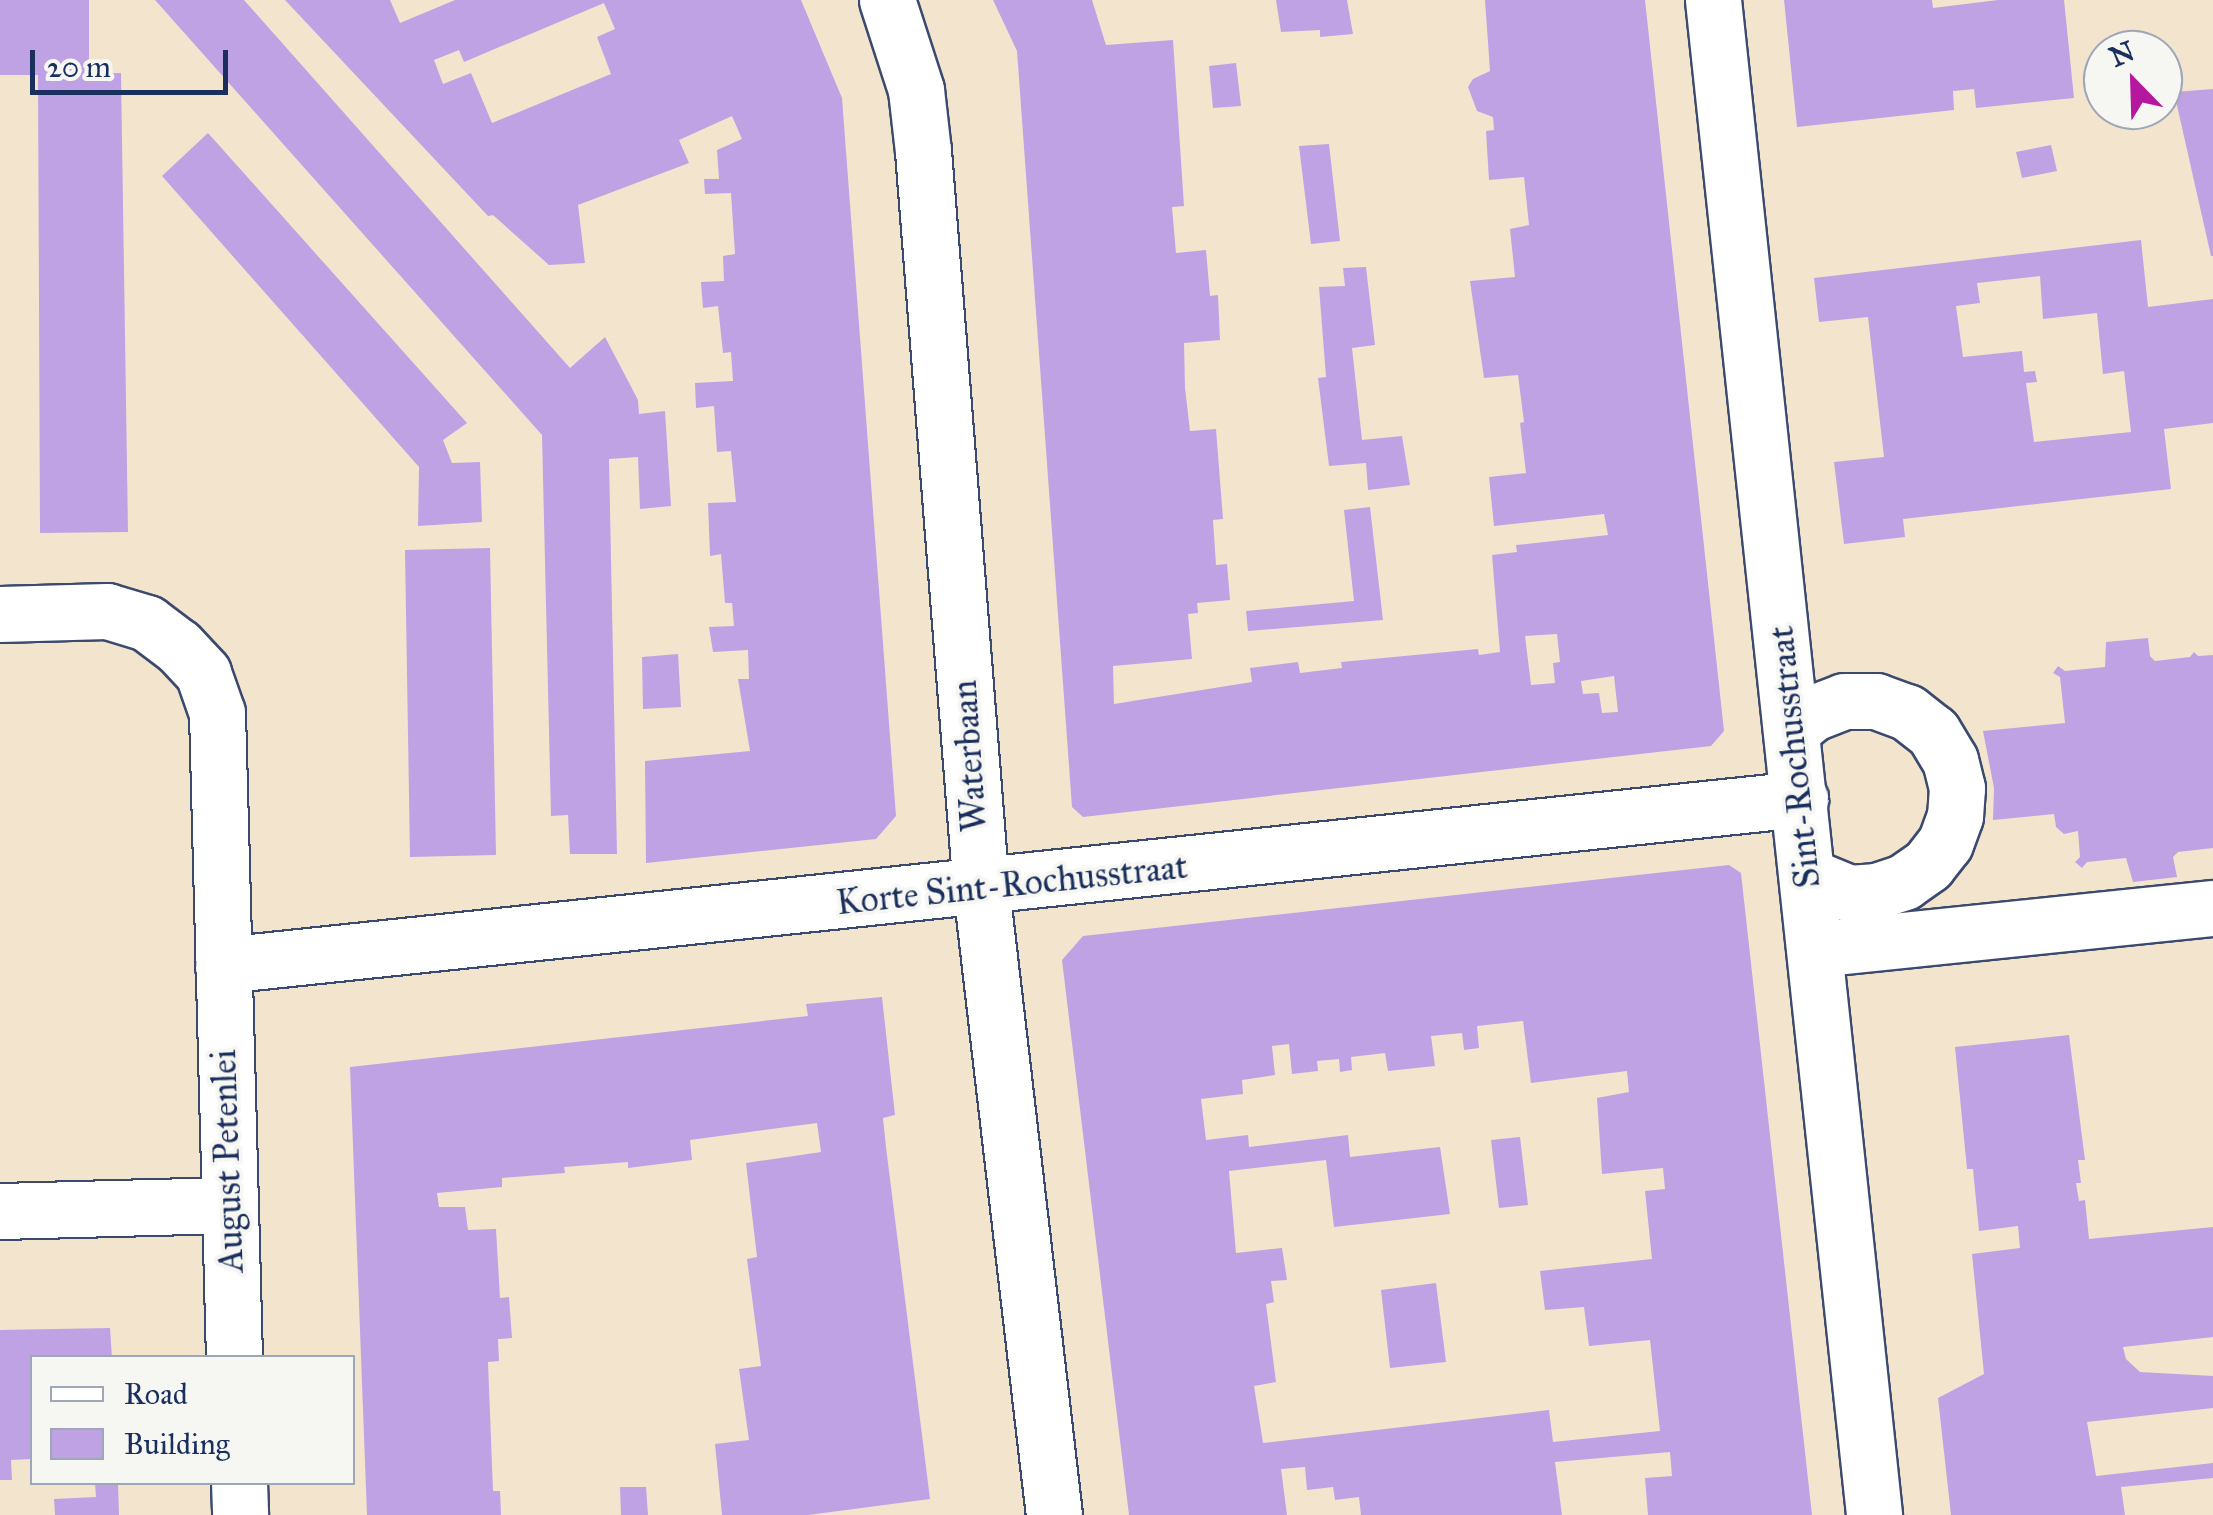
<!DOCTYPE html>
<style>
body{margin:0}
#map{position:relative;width:2213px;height:1515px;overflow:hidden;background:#f3e4ce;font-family:"IM FELL Great Primer",serif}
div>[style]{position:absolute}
.building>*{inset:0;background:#bfa2e4}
.roads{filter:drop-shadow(2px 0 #3b4a6f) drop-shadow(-2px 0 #3b4a6f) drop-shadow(0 2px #3b4a6f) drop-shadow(0 -2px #3b4a6f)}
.minor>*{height:55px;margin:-27.5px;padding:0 27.5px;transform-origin:27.5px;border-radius:27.5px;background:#fff}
span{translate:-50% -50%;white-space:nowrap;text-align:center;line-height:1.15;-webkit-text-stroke:8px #f6f6f2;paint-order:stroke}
.street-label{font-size:35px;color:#1b2f5e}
.legend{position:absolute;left:30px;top:1355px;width:325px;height:130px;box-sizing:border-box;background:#f6f6f2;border:2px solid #9ea6b7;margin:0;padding:12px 18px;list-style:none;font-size:30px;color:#1b2f5e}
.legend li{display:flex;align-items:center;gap:20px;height:50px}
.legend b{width:50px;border:2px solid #9ea6b7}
.north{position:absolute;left:2083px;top:30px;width:100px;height:100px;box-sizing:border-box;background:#f6f6f2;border:2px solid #9ea6b7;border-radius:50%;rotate:337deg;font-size:28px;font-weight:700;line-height:40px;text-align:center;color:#1b2f5e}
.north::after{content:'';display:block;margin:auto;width:35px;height:45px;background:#b5179e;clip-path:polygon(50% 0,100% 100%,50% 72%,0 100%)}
.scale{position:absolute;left:30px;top:50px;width:198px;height:45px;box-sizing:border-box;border:5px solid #1b2f5e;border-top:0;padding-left:12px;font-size:30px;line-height:35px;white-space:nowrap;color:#1b2f5e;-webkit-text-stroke:8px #f6f6f2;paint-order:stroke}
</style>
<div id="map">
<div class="building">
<i style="clip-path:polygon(0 0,89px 0,89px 74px,121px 73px,128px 532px,40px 533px,38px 75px,0 75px)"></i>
<i style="clip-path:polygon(155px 0,244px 0,570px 368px,605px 337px,638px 400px,639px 414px,665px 411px,671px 506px,640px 509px,638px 457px,609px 459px,617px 854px,570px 854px,568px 815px,551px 816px,542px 435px)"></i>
<i style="clip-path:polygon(evenodd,285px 0,390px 0,400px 23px,455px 0,801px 0,842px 98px,896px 816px,876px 839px,646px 863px,645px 761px,750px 751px,738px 679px,749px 679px,748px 650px,713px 652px,709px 627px,734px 626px,732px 603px,725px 603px,721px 554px,710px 556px,708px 503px,736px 502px,731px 451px,717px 452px,714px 406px,696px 408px,695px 383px,733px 381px,731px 352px,723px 353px,718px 306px,703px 308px,701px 282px,724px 281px,723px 256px,735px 254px,731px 193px,705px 194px,704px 179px,719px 179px,717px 150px,742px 139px,732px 116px,679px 140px,689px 163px,578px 205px,585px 263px,549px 265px,493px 215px,488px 216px,285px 0,604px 3px,615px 29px,597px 37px,611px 74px,492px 123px,471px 73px,443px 84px,434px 60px,459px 50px,464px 62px,604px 3px)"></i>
<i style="clip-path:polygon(evenodd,993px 0,1092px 0,1106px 45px,1173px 40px,1184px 206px,1172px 207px,1176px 253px,1206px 250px,1210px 296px,1218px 295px,1220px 340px,1184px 343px,1185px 388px,1190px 431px,1216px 429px,1223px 519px,1213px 520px,1216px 565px,1227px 564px,1230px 600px,1197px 603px,1198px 613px,1188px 614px,1192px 659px,1113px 666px,1114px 704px,1252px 682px,1250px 668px,1298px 662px,1300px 673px,1342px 668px,1341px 662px,1478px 649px,1479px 655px,1500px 652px,1492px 555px,1517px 552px,1516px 545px,1608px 535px,1604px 514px,1494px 526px,1489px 477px,1526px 473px,1520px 423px,1524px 422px,1518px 375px,1484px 378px,1470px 281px,1515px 277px,1510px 229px,1529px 225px,1524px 177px,1489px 180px,1486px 131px,1494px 130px,1493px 117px,1477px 111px,1468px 87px,1473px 79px,1490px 71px,1485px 0,1645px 0,1724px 731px,1711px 746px,1083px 817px,1072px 807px,1017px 51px,993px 0,1557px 634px,1560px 662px,1553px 663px,1555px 683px,1531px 685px,1525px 636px,1557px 634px,993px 0,1614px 676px,1618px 712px,1602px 713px,1599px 693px,1583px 694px,1581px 681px,1614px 676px)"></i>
<i style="clip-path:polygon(1276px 0,1347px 0,1353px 34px,1320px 37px,1320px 30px,1281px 32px)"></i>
<i style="clip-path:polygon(1784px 0,1932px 0,1933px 8px,1998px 0,2064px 0,2074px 98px,1976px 108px,1974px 89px,1953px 91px,1954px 110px,1797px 127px)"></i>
<i style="clip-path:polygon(1236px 63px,1241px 106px,1213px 108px,1209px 66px)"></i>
<i style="clip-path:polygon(2213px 89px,2213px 256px,2211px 256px,2174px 92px)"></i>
<i style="clip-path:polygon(208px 133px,467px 423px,443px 440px,452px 463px,480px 462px,482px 522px,418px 526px,419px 467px,162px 176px)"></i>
<i style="clip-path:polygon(1329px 144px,1340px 241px,1311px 244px,1299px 146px)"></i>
<i style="clip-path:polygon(2051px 145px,2057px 171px,2022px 178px,2016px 152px)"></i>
<i style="clip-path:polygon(evenodd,2141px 240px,2148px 307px,2213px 299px,2213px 423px,2164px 429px,2171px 489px,1903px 519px,1905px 537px,1844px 544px,1834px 462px,1884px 457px,1868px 317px,1819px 322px,1814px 278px,2141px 240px,2040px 276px,2043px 319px,2097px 313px,2103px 374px,2124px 371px,2131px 432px,2034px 442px,2026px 383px,2037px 382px,2035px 371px,2024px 372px,2022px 351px,1963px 357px,1956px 306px,1980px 303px,1977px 283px,2040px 276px)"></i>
<i style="clip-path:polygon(1366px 267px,1375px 345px,1352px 348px,1362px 440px,1402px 436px,1410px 485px,1368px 490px,1366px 463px,1329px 466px,1318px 378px,1326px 377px,1319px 287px,1345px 286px,1343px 268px)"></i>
<i style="clip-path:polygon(1370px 507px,1383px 620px,1248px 631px,1246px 611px,1354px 601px,1344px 510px)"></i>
<i style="clip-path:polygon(490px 548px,496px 855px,410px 857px,405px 550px)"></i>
<i style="clip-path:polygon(2148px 638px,2150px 656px,2155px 661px,2190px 657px,2194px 652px,2198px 656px,2213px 655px,2213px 848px,2178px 852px,2173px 857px,2177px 877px,2133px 882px,2126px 858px,2087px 862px,2082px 868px,2075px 862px,2080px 857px,2078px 831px,2064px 834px,2056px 827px,2054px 814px,1993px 820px,1994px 788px,1983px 731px,2065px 723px,2060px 677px,2053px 673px,2058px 666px,2065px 671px,2105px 667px,2106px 642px)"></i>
<i style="clip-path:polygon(678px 654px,681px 707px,643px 709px,642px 657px)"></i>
<i style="clip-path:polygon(evenodd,1729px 865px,1741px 873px,1812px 1515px,1648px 1515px,1645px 1478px,1672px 1476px,1670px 1452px,1555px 1462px,1562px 1515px,1361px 1515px,1359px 1497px,1335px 1500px,1333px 1487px,1307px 1490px,1305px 1467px,1281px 1469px,1287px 1515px,1129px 1515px,1062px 960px,1083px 936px,1729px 865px,1523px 1021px,1531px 1083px,1627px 1071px,1629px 1092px,1597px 1098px,1602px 1174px,1663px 1168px,1665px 1189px,1645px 1191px,1652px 1259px,1540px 1271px,1545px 1310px,1584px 1307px,1589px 1346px,1650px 1340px,1660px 1431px,1553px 1442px,1549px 1410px,1263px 1443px,1254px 1386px,1276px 1382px,1266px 1304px,1274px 1302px,1271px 1281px,1287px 1280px,1282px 1248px,1236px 1253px,1229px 1171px,1326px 1160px,1334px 1227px,1450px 1214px,1440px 1147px,1350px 1157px,1348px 1135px,1249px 1147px,1248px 1135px,1206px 1140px,1201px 1099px,1243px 1094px,1242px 1080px,1275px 1075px,1272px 1046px,1289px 1044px,1292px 1074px,1318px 1071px,1317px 1061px,1339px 1059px,1340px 1072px,1352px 1070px,1351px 1057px,1385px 1053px,1388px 1071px,1435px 1066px,1431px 1036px,1462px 1033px,1464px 1050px,1479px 1048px,1477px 1026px,1523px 1021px)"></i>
<i style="clip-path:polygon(882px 997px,895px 1115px,883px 1118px,886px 1147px,930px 1499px,808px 1515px,722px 1515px,715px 1444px,749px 1440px,739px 1369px,761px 1366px,747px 1259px,757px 1257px,746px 1163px,821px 1152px,817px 1123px,690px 1140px,692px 1160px,628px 1168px,628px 1162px,564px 1167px,565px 1173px,502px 1178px,502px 1187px,437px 1193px,439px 1207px,465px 1207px,468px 1230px,496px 1229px,500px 1298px,509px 1297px,512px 1338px,498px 1339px,499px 1361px,488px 1362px,493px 1491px,500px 1491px,501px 1515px,367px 1515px,350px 1067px,808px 1016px,806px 1004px)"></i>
<i style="clip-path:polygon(2069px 1035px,2085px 1160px,2078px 1160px,2081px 1183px,2076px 1183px,2079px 1201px,2085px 1200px,2089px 1239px,2213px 1227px,2213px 1337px,2123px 1347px,2126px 1359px,2140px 1372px,2213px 1376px,2213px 1408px,2087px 1422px,2096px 1476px,2213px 1463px,2213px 1478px,2121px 1487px,2125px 1515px,1951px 1515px,1938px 1398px,1984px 1374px,1972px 1254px,2020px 1248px,2018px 1226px,1979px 1231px,1973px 1169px,1967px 1169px,1955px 1047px)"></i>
<i style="clip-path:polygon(1520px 1137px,1528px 1205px,1499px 1208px,1491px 1140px)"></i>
<i style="clip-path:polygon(1436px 1283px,1446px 1362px,1390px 1368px,1381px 1290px)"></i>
<i style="clip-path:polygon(110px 1328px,112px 1358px,32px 1358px,32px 1459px,11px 1460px,12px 1480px,0 1480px,0 1330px)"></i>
<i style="clip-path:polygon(95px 1482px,118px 1482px,119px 1515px,55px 1515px,54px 1499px,96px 1497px)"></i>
<i style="clip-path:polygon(620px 1487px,646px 1487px,648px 1515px,621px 1515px)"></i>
</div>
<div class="roads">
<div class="minor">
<i style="left:887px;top:0;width:95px;rotate:72.1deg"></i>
<i style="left:916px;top:90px;width:61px;rotate:83.5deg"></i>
<i style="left:923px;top:151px;width:740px;rotate:85.51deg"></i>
<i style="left:981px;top:889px;width:630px;rotate:83.35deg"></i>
<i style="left:1713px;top:0;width:1524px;rotate:83.93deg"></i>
<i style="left:0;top:614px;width:107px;rotate:-1.6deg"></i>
<i style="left:107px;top:611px;width:42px;rotate:16.7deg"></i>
<i style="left:147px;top:623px;width:39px;rotate:37deg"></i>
<i style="left:178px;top:646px;width:37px;rotate:47deg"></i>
<i style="left:203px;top:673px;width:42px;rotate:70.7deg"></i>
<i style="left:217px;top:713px;width:645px;rotate:88.49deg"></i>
<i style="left:1793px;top:729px;width:26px;rotate:-39deg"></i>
<i style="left:1813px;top:713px;width:33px;rotate:-21deg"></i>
<i style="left:1844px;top:701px;width:32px"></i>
<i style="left:1876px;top:701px;width:33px;rotate:20deg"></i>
<i style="left:1907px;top:712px;width:33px;rotate:38deg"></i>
<i style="left:1933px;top:732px;width:33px;rotate:59deg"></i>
<i style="left:1950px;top:760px;width:29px;rotate:76deg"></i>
<i style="left:1957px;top:788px;width:28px;rotate:94deg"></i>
<i style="left:1955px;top:816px;width:29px;rotate:110deg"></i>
<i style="left:1945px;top:843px;width:28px;rotate:128deg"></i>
<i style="left:1928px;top:865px;width:29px;rotate:145deg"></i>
<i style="left:1904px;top:882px;width:28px;rotate:162deg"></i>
<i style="left:1877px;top:891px;width:28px;rotate:176deg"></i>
<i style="left:1849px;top:893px;width:44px;rotate:-157.5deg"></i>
<i style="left:1815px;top:949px;width:400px;rotate:-5.9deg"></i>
<i style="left:223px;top:965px;width:1586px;rotate:-6.01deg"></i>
<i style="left:0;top:1211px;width:228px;rotate:-1.5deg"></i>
<i style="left:239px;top:1482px;width:33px;rotate:88deg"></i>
</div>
</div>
<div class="street-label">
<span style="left:970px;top:756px;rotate:-94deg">Waterbaan</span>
<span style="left:1795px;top:757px;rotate:-96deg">Sint-Rochusstraat</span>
<span style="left:1012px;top:885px;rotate:-6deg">Korte Sint-Rochusstraat</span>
<span style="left:228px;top:1161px;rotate:-92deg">August Petenlei</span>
</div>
<ul class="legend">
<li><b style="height:12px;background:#fff"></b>Road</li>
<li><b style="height:28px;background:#bfa2e4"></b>Building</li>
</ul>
<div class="north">N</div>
<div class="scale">20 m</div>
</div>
